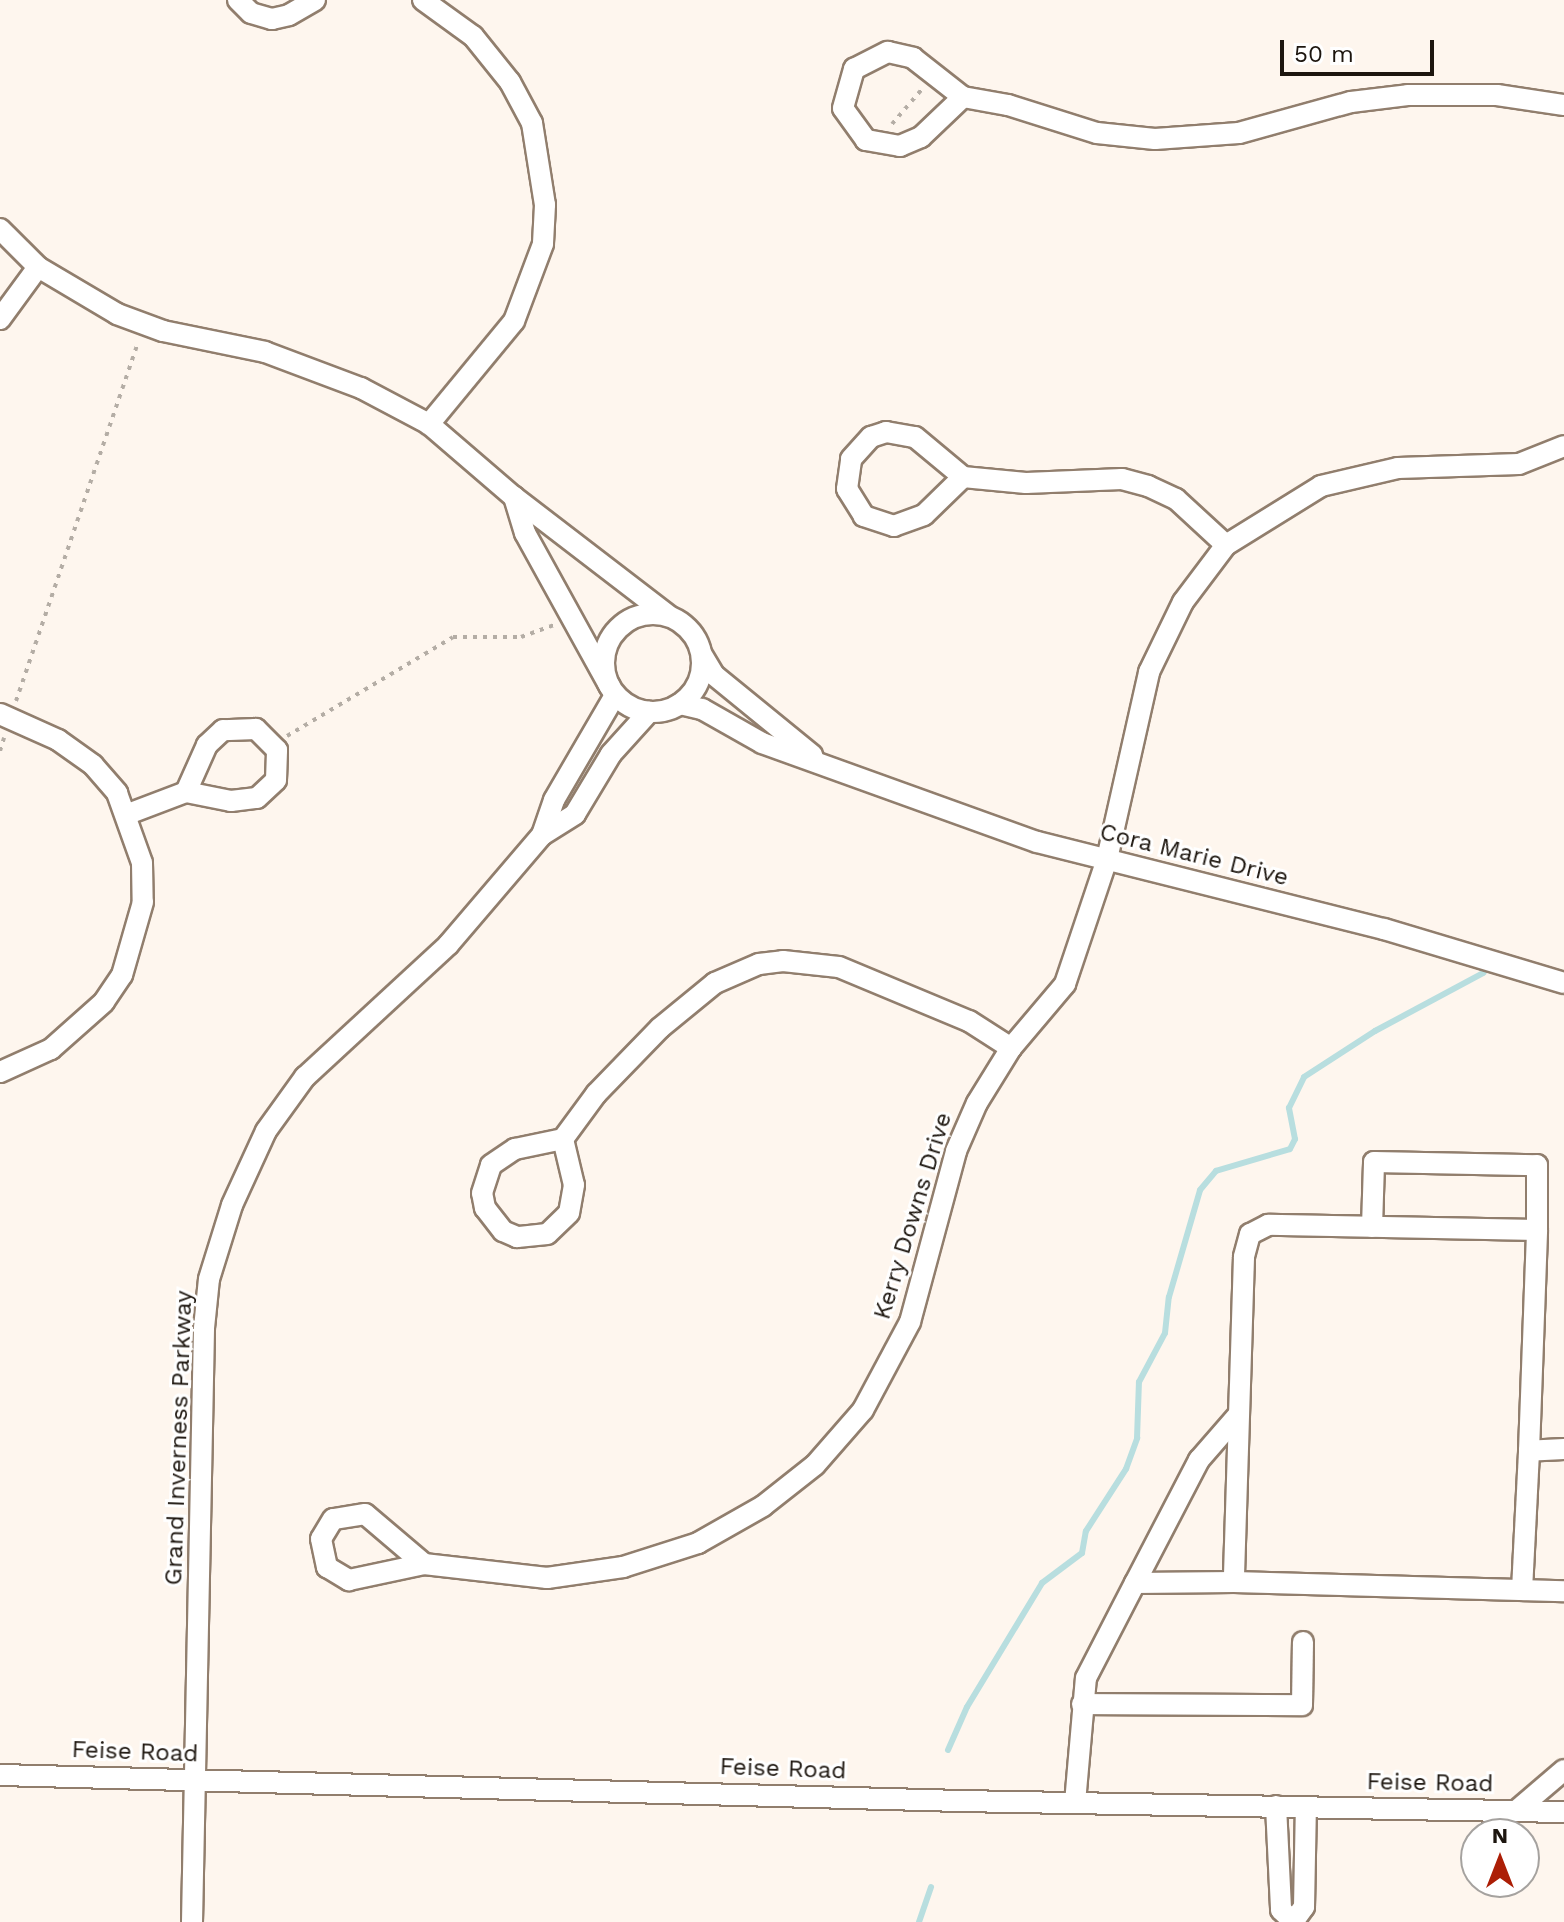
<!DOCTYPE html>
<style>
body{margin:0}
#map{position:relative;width:1564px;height:1922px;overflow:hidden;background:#fef6ee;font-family:"Work Sans",sans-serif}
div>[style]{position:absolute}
.stream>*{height:6px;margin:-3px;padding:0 3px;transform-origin:3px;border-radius:3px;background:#b8dedf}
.path>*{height:4px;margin-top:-2px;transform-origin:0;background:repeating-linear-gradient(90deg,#b4ada5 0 4px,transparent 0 10px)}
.roads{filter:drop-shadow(2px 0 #917e6d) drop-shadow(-2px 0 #917e6d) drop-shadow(0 2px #917e6d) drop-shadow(0 -2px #917e6d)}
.minor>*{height:20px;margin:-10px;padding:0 10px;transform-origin:10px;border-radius:10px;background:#fff}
.minor>.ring{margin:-10px;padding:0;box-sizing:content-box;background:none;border:20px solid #fff;border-radius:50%}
span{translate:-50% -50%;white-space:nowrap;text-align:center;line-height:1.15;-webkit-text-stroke:6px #fff;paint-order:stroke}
.street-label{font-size:24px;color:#1d160f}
.north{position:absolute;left:1460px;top:1818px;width:80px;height:80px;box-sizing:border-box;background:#fff;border:2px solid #a5a29f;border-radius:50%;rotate:0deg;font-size:22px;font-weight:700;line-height:32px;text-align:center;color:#1d160f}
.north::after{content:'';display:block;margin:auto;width:28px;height:36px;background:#ac1e06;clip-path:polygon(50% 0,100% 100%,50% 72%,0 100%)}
.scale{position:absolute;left:1280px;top:40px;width:154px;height:36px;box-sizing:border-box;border:4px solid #1d160f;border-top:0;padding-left:10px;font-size:24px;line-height:28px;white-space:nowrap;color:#1d160f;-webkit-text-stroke:6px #fff;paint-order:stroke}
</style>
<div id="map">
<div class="stream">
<i style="left:948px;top:1750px;width:47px;rotate:-66.2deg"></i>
<i style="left:967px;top:1707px;width:145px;rotate:-58.8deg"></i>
<i style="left:1042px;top:1583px;width:50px;rotate:-36.9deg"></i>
<i style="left:1082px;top:1553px;width:22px;rotate:-80deg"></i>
<i style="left:1086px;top:1531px;width:74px;rotate:-57.2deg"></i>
<i style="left:1126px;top:1469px;width:33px;rotate:-70deg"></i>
<i style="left:1137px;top:1438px;width:56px;rotate:-88deg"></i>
<i style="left:1139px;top:1382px;width:55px;rotate:-62deg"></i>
<i style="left:1165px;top:1333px;width:36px;rotate:-84deg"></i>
<i style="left:1169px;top:1297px;width:111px;rotate:-73.8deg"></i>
<i style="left:1200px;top:1190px;width:25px;rotate:-50deg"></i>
<i style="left:1216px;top:1171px;width:77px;rotate:-16.6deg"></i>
<i style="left:1290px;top:1149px;width:11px;rotate:-63deg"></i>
<i style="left:1295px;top:1139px;width:32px;rotate:-101deg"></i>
<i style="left:1289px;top:1108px;width:34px;rotate:-64deg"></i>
<i style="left:1304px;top:1077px;width:85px;rotate:-32.9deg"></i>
<i style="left:1375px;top:1031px;width:123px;rotate:-28.2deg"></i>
<i style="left:919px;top:1922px;width:37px;rotate:-71deg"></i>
</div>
<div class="path">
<i style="left:892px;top:124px;width:48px;rotate:-49.3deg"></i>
<i style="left:16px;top:701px;width:379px;rotate:-71.2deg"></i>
<i style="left:287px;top:736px;width:193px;rotate:-30.8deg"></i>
<i style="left:453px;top:637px;width:68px"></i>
<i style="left:521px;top:637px;width:37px;rotate:-20deg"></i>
<i style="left:0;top:751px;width:14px;rotate:-73deg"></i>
</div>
<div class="roads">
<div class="minor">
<i style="left:238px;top:0;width:18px;rotate:45deg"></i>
<i style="left:251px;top:13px;width:22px;rotate:16deg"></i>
<i style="left:272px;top:19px;width:17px;rotate:-13deg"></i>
<i style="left:289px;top:15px;width:30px;rotate:-30deg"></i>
<i style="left:423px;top:0;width:62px;rotate:35.8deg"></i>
<i style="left:473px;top:36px;width:59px;rotate:51.2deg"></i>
<i style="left:510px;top:82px;width:47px;rotate:61.8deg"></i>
<i style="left:532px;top:123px;width:83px;rotate:81deg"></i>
<i style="left:545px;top:205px;width:39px;rotate:93deg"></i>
<i style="left:543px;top:244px;width:82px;rotate:110.6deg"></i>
<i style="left:514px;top:321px;width:134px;rotate:129.5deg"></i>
<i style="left:888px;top:52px;width:26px;rotate:13deg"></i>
<i style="left:913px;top:58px;width:63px;rotate:38deg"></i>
<i style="left:963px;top:97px;width:58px;rotate:136.4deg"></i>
<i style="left:921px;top:137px;width:23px;rotate:157deg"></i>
<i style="left:900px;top:146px;width:35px;rotate:-170deg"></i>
<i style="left:866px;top:140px;width:39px;rotate:-126deg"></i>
<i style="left:843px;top:108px;width:41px;rotate:-74.2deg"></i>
<i style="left:854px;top:69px;width:38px;rotate:-27deg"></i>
<i style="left:963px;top:97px;width:46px;rotate:10.1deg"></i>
<i style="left:1008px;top:105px;width:93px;rotate:17.5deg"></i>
<i style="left:1097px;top:133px;width:58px;rotate:5.9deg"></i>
<i style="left:1155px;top:139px;width:84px;rotate:-4.1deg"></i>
<i style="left:1239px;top:133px;width:116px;rotate:-15.5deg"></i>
<i style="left:1351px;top:102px;width:57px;rotate:-7deg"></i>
<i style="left:1408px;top:95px;width:89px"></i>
<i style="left:1497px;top:95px;width:68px;rotate:8.5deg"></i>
<i style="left:0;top:229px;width:54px;rotate:45deg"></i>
<i style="left:38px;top:267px;width:92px;rotate:30.7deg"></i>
<i style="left:117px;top:314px;width:49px;rotate:20.3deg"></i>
<i style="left:163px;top:331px;width:104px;rotate:11.6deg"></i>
<i style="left:265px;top:352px;width:103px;rotate:20.6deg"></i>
<i style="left:361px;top:388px;width:77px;rotate:27.9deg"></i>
<i style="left:429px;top:424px;width:112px;rotate:40.7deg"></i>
<i style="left:0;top:319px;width:64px;rotate:-53.8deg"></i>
<i style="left:886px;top:432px;width:29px;rotate:10deg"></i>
<i style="left:915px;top:437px;width:62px;rotate:39.8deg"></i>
<i style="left:963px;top:477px;width:54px;rotate:135.7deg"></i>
<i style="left:924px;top:515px;width:32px;rotate:160deg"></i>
<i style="left:894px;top:526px;width:32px;rotate:-162deg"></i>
<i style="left:864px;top:516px;width:32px;rotate:-122deg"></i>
<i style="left:847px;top:489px;width:30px;rotate:-82deg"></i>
<i style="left:851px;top:459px;width:30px;rotate:-48deg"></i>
<i style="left:871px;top:437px;width:16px;rotate:-18deg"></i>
<i style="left:963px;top:477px;width:63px;rotate:5.4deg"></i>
<i style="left:1026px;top:483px;width:96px;rotate:-2.4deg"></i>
<i style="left:1122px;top:479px;width:27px;rotate:15deg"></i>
<i style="left:1148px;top:486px;width:31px;rotate:25deg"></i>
<i style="left:1176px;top:499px;width:68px;rotate:42.6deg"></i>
<i class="ring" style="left:604px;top:614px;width:78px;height:78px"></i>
<i style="left:702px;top:655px;width:23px;rotate:59deg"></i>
<i style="left:714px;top:675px;width:127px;rotate:39.2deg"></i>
<i style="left:610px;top:687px;width:176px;rotate:-118.9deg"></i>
<i style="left:525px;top:533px;width:38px;rotate:-107deg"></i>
<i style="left:514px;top:497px;width:195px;rotate:37.5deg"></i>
<i style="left:680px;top:704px;width:23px;rotate:13deg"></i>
<i style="left:702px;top:709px;width:69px;rotate:29.5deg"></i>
<i style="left:762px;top:743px;width:292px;rotate:19.8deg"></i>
<i style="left:1037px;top:842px;width:358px;rotate:14.1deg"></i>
<i style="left:1384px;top:929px;width:188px;rotate:16.7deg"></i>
<i style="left:0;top:714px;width:64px;rotate:24.1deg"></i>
<i style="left:58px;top:740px;width:43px;rotate:35.5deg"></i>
<i style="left:93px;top:765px;width:37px;rotate:49deg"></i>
<i style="left:117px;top:793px;width:74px;rotate:70.3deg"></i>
<i style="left:142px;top:863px;width:39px;rotate:89deg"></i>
<i style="left:143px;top:902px;width:76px;rotate:106deg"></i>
<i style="left:122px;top:975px;width:32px;rotate:124deg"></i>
<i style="left:104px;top:1002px;width:71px;rotate:138.4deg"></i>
<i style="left:51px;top:1049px;width:56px;rotate:155.7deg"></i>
<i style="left:128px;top:814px;width:62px;rotate:-20.8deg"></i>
<i style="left:186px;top:792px;width:46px;rotate:11.3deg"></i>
<i style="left:231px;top:801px;width:26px;rotate:-7deg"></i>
<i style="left:257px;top:798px;width:26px;rotate:-43deg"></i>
<i style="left:276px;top:780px;width:30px;rotate:-88deg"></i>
<i style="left:277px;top:750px;width:30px;rotate:-135deg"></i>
<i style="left:256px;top:729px;width:33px;rotate:178deg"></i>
<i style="left:223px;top:730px;width:22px;rotate:137deg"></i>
<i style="left:207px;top:745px;width:51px;rotate:114.1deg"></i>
<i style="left:542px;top:835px;width:37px;rotate:-71deg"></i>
<i style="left:554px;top:800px;width:121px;rotate:-59.8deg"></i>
<i style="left:563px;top:1139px;width:56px;rotate:-53.7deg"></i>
<i style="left:596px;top:1094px;width:92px;rotate:-45.9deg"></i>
<i style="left:660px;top:1028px;width:71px;rotate:-39.3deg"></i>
<i style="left:715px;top:983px;width:48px;rotate:-23.4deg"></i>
<i style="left:759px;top:964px;width:24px;rotate:-7deg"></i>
<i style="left:783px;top:961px;width:56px;rotate:6.1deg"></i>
<i style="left:839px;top:967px;width:141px;rotate:22.6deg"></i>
<i style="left:969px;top:1021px;width:50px;rotate:32.7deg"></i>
<i style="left:563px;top:1139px;width:47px;rotate:76.6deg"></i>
<i style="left:574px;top:1185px;width:28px;rotate:100deg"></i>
<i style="left:569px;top:1213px;width:30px;rotate:136deg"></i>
<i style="left:547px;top:1234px;width:30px;rotate:174deg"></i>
<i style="left:517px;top:1237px;width:15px;rotate:-157deg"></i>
<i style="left:503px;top:1231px;width:29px;rotate:-128deg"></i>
<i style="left:485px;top:1208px;width:15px;rotate:-101deg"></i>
<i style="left:482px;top:1193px;width:29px;rotate:-72deg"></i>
<i style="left:491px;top:1165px;width:29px;rotate:-34deg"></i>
<i style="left:515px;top:1149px;width:49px;rotate:-11.8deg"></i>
<i style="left:1372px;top:1227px;width:65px;rotate:-88.2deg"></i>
<i style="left:1374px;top:1162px;width:163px;rotate:1.1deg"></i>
<i style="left:1537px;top:1165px;width:65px;rotate:90deg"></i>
<i style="left:1564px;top:1449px;width:35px;rotate:177deg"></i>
<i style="left:1529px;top:1451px;width:221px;rotate:-87.9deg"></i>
<i style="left:1537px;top:1230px;width:269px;rotate:-178.9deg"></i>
<i style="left:1268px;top:1225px;width:20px;rotate:153deg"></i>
<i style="left:1250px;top:1234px;width:24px;rotate:105deg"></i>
<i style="left:1244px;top:1257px;width:325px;rotate:91.8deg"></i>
<i style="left:1234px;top:1582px;width:330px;rotate:1.6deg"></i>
<i style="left:424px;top:1564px;width:77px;rotate:-139.7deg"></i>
<i style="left:365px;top:1514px;width:32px;rotate:171deg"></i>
<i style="left:333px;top:1519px;width:23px;rotate:121deg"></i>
<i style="left:321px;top:1539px;width:29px;rotate:78deg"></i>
<i style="left:327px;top:1567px;width:26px;rotate:31deg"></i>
<i style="left:349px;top:1580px;width:77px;rotate:-12deg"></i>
<i style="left:424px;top:1564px;width:124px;rotate:6.5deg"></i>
<i style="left:547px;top:1578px;width:77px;rotate:-8.2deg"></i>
<i style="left:623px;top:1567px;width:79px;rotate:-17.7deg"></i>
<i style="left:698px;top:1543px;width:75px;rotate:-29.6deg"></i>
<i style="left:763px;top:1506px;width:66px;rotate:-38.3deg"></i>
<i style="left:815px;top:1465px;width:73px;rotate:-48.9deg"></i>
<i style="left:863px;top:1410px;width:100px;rotate:-61.9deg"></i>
<i style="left:910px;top:1322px;width:177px;rotate:-74.9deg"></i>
<i style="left:956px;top:1151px;width:52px;rotate:-66.4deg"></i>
<i style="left:977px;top:1103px;width:65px;rotate:-58.3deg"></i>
<i style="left:1011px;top:1048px;width:84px;rotate:-49.8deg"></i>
<i style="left:1065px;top:984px;width:132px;rotate:-71.4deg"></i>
<i style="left:1107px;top:859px;width:192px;rotate:-77.3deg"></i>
<i style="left:1149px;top:672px;width:78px;rotate:-64.1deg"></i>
<i style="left:1183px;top:602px;width:71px;rotate:-53deg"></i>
<i style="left:1226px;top:545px;width:112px;rotate:-31.8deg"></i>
<i style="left:1321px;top:486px;width:79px;rotate:-13.2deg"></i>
<i style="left:1398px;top:468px;width:121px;rotate:-1.9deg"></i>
<i style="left:1519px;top:464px;width:48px;rotate:-21.8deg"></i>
<i style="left:1234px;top:1582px;width:99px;rotate:179.4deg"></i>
<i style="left:1135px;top:1583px;width:139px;rotate:-62.5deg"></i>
<i style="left:1199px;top:1460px;width:61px;rotate:-49deg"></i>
<i style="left:1522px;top:1590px;width:139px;rotate:-87.1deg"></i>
<i style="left:1082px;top:1704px;width:220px;rotate:0.3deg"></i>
<i style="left:1302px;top:1705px;width:63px;rotate:-89.1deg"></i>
<i style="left:0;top:1775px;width:959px;rotate:1.55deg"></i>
<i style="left:959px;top:1801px;width:605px;rotate:1.04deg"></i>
<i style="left:1075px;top:1803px;width:125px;rotate:-85deg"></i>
<i style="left:1086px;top:1678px;width:107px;rotate:-62.7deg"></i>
<i style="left:1276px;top:1806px;width:104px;rotate:87.2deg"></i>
<i style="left:1281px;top:1910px;width:16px;rotate:43deg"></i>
<i style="left:1516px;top:1811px;width:63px;rotate:-40.5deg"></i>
<i style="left:192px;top:1922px;width:594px;rotate:-88.84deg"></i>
<i style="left:204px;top:1328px;width:49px;rotate:-84.2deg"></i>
<i style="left:209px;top:1279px;width:77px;rotate:-72.7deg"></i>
<i style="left:232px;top:1205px;width:81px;rotate:-65.3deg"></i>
<i style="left:266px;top:1131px;width:67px;rotate:-54.2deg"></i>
<i style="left:305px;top:1077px;width:195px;rotate:-42.7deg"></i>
<i style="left:448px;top:945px;width:145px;rotate:-49.5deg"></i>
<i style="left:542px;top:835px;width:39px;rotate:-32deg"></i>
<i style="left:575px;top:814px;width:70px;rotate:-59deg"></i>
<i style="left:611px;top:754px;width:57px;rotate:-47.9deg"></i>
<i style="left:1293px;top:1922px;width:19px;rotate:-54deg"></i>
<i style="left:1304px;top:1907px;width:100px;rotate:-88.9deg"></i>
</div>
</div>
<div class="street-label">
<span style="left:1194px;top:855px;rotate:14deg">Cora Marie Drive</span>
<span style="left:913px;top:1216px;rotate:-73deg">Kerry Downs Drive</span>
<span style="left:179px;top:1438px;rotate:-88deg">Grand Inverness Parkway</span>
<span style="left:135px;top:1752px;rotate:2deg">Feise Road</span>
<span style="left:783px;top:1769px;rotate:2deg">Feise Road</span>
<span style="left:1430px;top:1783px;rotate:1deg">Feise Road</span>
</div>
<div class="north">N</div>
<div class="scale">50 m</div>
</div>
